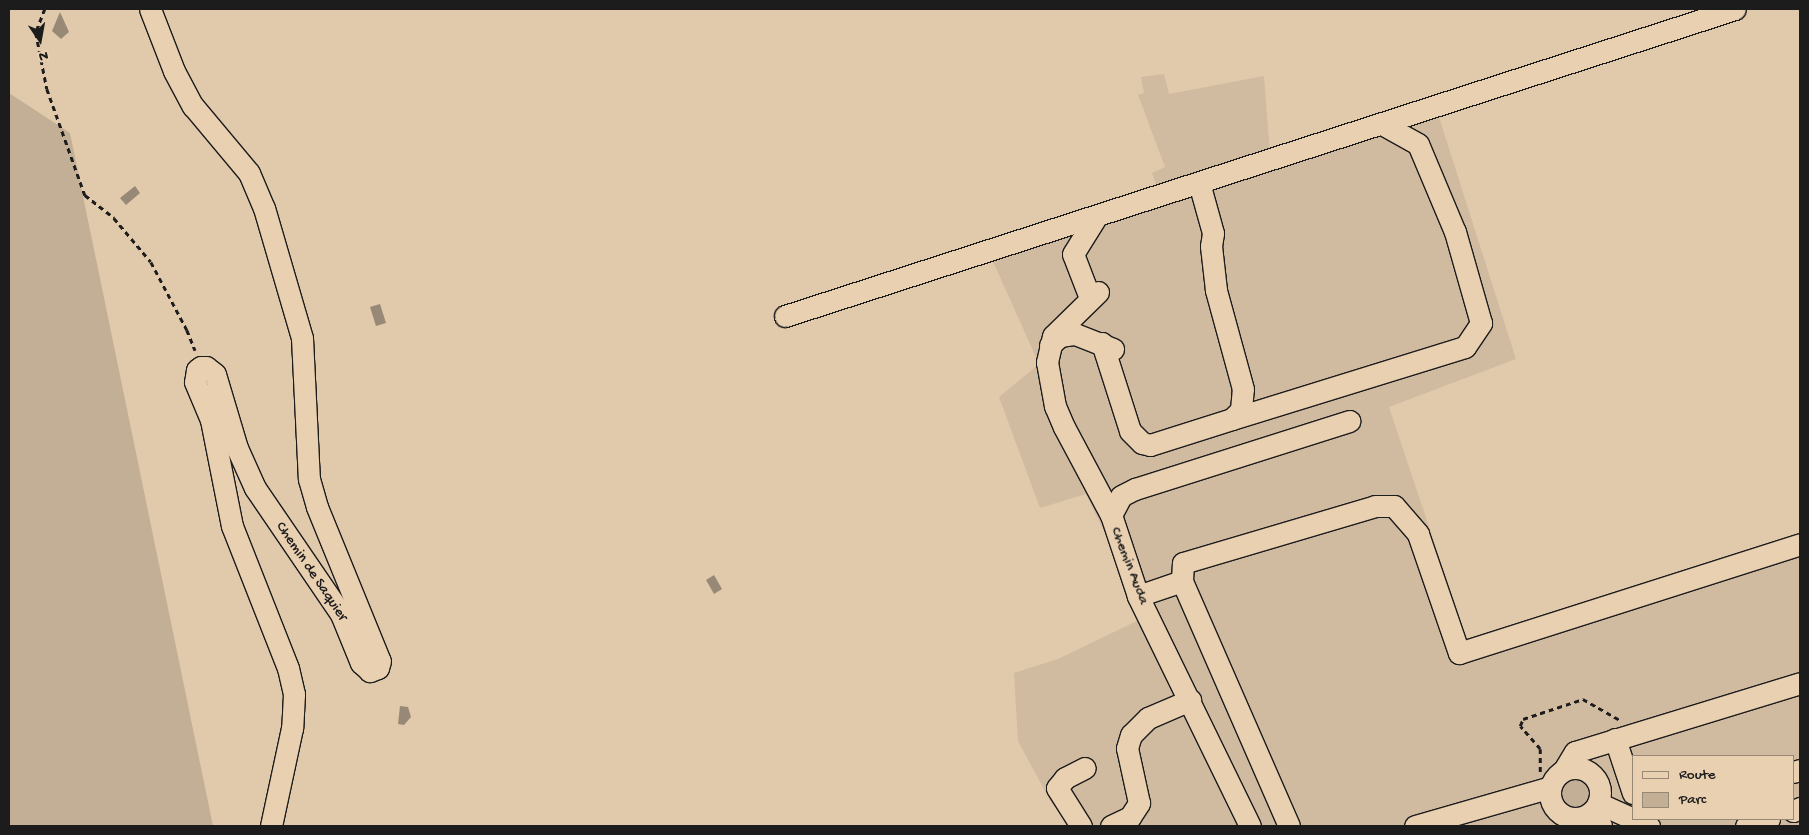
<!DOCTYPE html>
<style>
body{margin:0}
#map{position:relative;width:1809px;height:835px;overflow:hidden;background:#e1c9ab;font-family:"Gochi Hand",sans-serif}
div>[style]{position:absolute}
.built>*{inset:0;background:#d1bba0}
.green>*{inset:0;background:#c3af96}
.round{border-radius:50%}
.water>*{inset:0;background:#988976}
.path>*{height:2.5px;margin-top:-1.25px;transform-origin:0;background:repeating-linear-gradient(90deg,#1c1c1c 0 5px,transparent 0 9px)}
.roads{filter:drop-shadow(1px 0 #1c1c1c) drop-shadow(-1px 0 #1c1c1c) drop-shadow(0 1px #1c1c1c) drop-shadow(0 -1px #1c1c1c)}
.minor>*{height:21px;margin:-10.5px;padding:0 10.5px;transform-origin:10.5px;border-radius:10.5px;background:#e9d0b1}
.minor>.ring{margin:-10.5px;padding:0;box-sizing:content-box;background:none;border:21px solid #e9d0b1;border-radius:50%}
span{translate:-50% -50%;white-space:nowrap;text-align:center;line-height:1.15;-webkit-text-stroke:4.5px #e9d0b1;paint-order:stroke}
.street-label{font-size:15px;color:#1c1c1c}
.frame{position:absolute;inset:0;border:10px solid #1c1c1c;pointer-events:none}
.legend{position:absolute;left:1632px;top:755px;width:162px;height:65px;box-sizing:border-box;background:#e9d0b1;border:1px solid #978875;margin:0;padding:6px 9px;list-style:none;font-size:15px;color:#1c1c1c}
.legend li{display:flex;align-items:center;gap:10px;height:25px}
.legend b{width:25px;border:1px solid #978875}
.north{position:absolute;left:15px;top:15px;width:50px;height:50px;-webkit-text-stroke:4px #e9d0b1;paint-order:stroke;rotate:168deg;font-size:14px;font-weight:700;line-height:20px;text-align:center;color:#1c1c1c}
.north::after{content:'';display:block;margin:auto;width:18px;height:22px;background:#1c1c1c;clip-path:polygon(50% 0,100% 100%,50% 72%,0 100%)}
</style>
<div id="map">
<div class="built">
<i style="clip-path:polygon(1164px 74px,1169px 94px,1264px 76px,1270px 154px,1158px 191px,1152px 173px,1165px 167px,1138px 95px,1144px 93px,1141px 77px)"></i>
<i style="clip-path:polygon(evenodd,1439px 117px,1516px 359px,1389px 407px,1468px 643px,1800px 539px,1800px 826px,1070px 826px,1052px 804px,1018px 741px,1014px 673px,1058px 659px,1145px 617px,1086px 494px,1040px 508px,999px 397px,1039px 364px,990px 255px,1308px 154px,1439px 117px,1633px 756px,1793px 756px,1793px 819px,1633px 819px,1633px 756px)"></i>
</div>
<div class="green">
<i style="clip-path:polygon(9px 93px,70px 133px,213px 826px,9px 826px)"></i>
<i class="round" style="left:1559px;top:775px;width:36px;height:36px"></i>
</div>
<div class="water">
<i style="clip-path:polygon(60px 12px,69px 32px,61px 39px,52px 31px)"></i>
<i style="clip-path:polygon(135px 186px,140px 193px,126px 205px,120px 198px)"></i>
<i style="clip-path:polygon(380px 304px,386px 323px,376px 326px,370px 307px)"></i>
<i style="clip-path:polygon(714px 575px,722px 589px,714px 594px,706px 580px)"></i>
<i style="clip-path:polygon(400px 706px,408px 707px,411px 717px,404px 725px,398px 724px)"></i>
</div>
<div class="path">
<i style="left:45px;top:9px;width:26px;rotate:111deg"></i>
<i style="left:36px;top:33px;width:57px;rotate:78.9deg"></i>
<i style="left:47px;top:89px;width:113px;rotate:70.3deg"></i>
<i style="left:85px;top:195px;width:37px;rotate:38deg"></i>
<i style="left:114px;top:218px;width:57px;rotate:49.9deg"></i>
<i style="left:151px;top:262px;width:77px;rotate:62.1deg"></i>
<i style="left:187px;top:330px;width:22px;rotate:68deg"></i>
<i style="left:1540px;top:772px;width:23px;rotate:-90deg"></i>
<i style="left:1540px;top:749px;width:30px;rotate:-131deg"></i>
<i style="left:1520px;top:726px;width:8px;rotate:-67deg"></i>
<i style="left:1523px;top:719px;width:63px;rotate:-18.4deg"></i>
<i style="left:1583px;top:699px;width:43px;rotate:29.6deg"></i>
</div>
<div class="roads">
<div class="minor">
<i style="left:150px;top:9px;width:66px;rotate:68.8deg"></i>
<i style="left:174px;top:71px;width:40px;rotate:62deg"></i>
<i style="left:193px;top:106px;width:87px;rotate:50.1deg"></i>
<i style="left:249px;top:173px;width:38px;rotate:67deg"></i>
<i style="left:264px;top:208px;width:135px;rotate:73.7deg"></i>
<i style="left:302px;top:338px;width:141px;rotate:87.2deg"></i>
<i style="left:309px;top:479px;width:29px;rotate:74deg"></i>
<i style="left:317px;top:507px;width:166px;rotate:67.8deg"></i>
<i style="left:380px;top:661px;width:7px;rotate:106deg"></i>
<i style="left:378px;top:668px;width:9px;rotate:159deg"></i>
<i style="left:370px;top:671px;width:12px;rotate:-138deg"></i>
<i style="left:361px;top:663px;width:53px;rotate:-112.2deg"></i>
<i style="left:341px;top:614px;width:153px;rotate:-124.3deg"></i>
<i style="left:255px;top:488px;width:44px;rotate:-114.2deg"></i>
<i style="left:237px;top:448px;width:77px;rotate:-106.6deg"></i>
<i style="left:215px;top:374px;width:11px;rotate:-142deg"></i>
<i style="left:206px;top:367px;width:5px;rotate:180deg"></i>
<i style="left:201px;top:367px;width:5px;rotate:143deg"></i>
<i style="left:197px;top:370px;width:12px;rotate:99deg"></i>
<i style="left:195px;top:382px;width:41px;rotate:67.2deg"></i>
<i style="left:211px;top:420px;width:108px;rotate:78.8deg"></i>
<i style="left:232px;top:526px;width:153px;rotate:68.5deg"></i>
<i style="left:288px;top:668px;width:27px;rotate:77deg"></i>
<i style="left:294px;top:694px;width:34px;rotate:93deg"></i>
<i style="left:292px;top:728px;width:100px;rotate:102.1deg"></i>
<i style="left:1098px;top:292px;width:63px;rotate:135.6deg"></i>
<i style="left:1053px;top:336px;width:27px;rotate:103deg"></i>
<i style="left:1047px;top:362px;width:45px;rotate:79.7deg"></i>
<i style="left:1055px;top:406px;width:23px;rotate:67deg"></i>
<i style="left:1064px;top:427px;width:100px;rotate:61.9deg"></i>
<i style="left:1090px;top:298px;width:47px;rotate:-111.1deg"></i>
<i style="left:1073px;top:254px;width:44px;rotate:-58.1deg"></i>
<i style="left:785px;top:316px;width:998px;rotate:-17.91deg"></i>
<i style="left:1102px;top:343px;width:92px;rotate:72.3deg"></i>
<i style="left:1130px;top:431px;width:17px;rotate:45deg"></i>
<i style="left:1142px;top:443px;width:8px;rotate:14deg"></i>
<i style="left:1150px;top:445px;width:86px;rotate:-17.6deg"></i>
<i style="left:1232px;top:419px;width:13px;rotate:-45deg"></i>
<i style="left:1241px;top:410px;width:21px;rotate:-85deg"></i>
<i style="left:1243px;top:389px;width:103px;rotate:-105.3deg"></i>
<i style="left:1216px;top:290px;width:44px;rotate:-96.5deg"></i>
<i style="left:1211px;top:246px;width:13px;rotate:-81deg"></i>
<i style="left:1213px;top:233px;width:52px;rotate:-105.6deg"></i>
<i style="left:1050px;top:345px;width:13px;rotate:-42deg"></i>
<i style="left:1060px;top:336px;width:15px;rotate:-8deg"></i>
<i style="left:1075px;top:334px;width:41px;rotate:21.5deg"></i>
<i style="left:1232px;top:419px;width:244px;rotate:-17.2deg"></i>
<i style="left:1465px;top:347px;width:29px;rotate:-56deg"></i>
<i style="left:1481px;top:323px;width:95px;rotate:-105.9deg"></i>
<i style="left:1455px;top:232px;width:95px;rotate:-112.8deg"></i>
<i style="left:1418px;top:144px;width:41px;rotate:-150.9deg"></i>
<i style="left:1138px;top:596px;width:46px;rotate:-18.8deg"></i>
<i style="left:1615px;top:739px;width:57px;rotate:71.6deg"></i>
<i class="ring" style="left:1550px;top:768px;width:29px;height:29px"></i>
<i style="left:1564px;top:770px;width:21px;rotate:-59deg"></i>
<i style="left:1575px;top:752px;width:235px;rotate:-17deg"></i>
<i style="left:1793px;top:772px;width:7px;rotate:-16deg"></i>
<i style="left:1598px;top:803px;width:56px;rotate:24.3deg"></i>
<i style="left:1793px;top:811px;width:8px;rotate:-23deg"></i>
<i style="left:1081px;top:826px;width:45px;rotate:-122.3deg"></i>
<i style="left:1057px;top:788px;width:13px;rotate:-51deg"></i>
<i style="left:1065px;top:778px;width:22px;rotate:-27deg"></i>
<i style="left:1111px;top:826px;width:21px;rotate:-25deg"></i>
<i style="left:1130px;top:817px;width:17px;rotate:-57deg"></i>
<i style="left:1139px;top:803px;width:56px;rotate:-102.3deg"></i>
<i style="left:1127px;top:748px;width:14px;rotate:-73deg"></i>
<i style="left:1131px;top:735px;width:24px;rotate:-45deg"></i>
<i style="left:1148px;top:718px;width:46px;rotate:-23.2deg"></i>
<i style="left:1250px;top:826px;width:256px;rotate:-116deg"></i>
<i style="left:1138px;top:596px;width:85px;rotate:-108.4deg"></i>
<i style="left:1111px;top:515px;width:21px;rotate:-62deg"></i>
<i style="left:1121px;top:496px;width:16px;rotate:-27deg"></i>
<i style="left:1135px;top:489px;width:225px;rotate:-17.6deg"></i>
<i style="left:1289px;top:826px;width:267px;rotate:-113.6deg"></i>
<i style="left:1182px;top:581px;width:18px;rotate:-87deg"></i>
<i style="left:1183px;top:563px;width:200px;rotate:-16.5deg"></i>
<i style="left:1375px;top:506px;width:19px"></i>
<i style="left:1394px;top:506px;width:37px;rotate:49deg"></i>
<i style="left:1418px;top:534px;width:126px;rotate:71deg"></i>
<i style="left:1459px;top:653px;width:358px;rotate:-17.7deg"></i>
<i style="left:1415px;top:826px;width:141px;rotate:-16deg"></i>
<i style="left:1597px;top:826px;width:4px;rotate:-14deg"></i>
<i style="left:1746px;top:826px;width:24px;rotate:-17deg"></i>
</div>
</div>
<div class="street-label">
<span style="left:1129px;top:566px;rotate:69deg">Chemin Auda</span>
<span style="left:311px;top:572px;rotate:56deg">Chemin de Saquier</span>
</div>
<div class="frame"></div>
<ul class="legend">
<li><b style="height:6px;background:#e9d0b1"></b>Route</li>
<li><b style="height:14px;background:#c3af96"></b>Parc</li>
</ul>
<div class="north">N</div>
</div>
